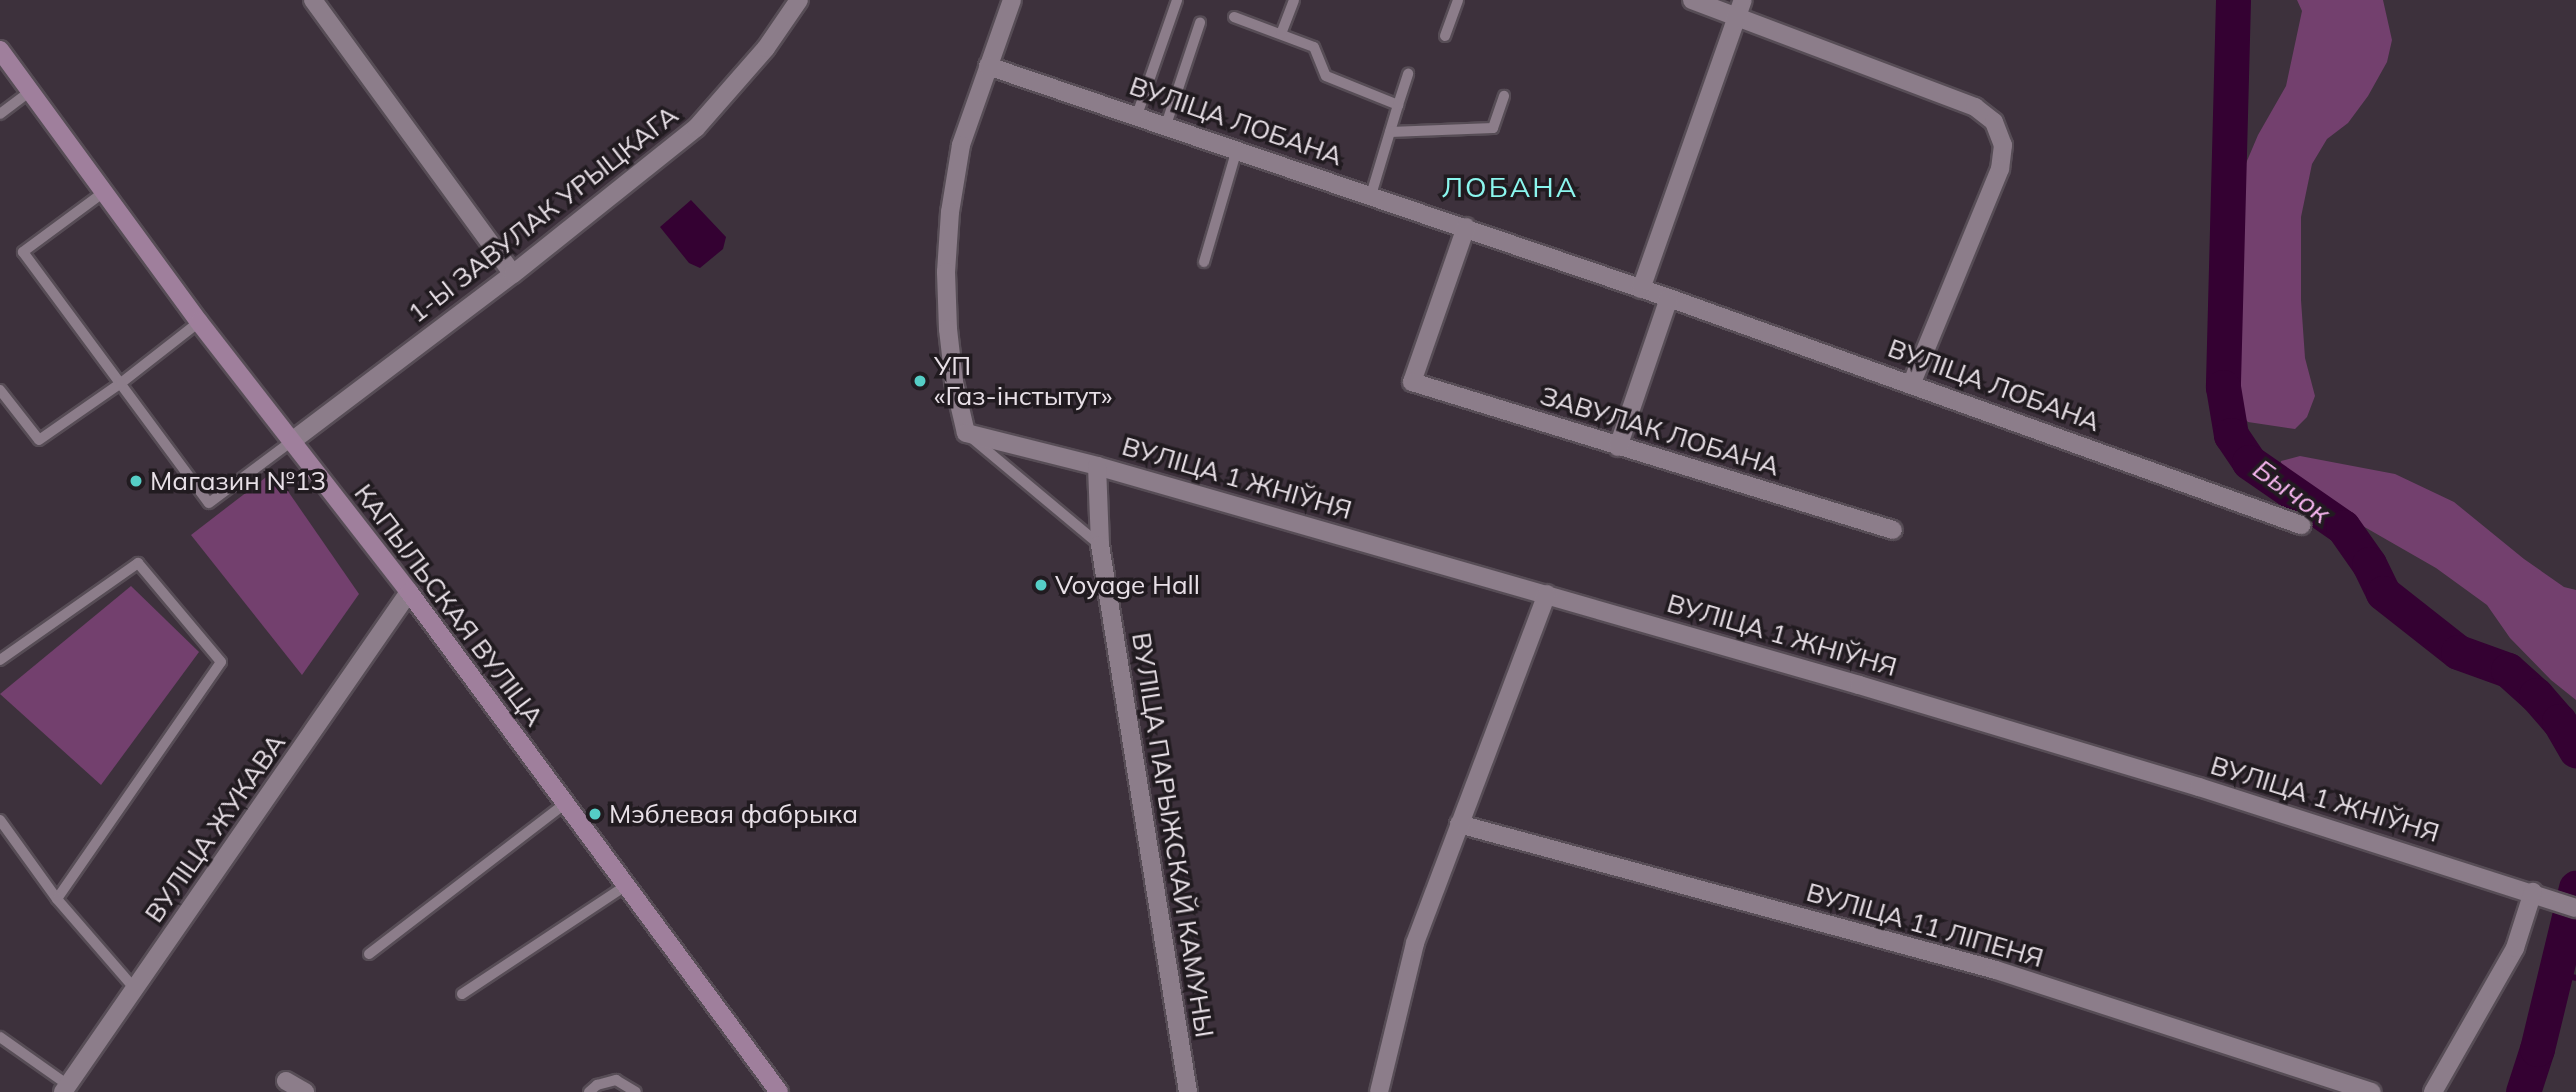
<!DOCTYPE html>
<meta charset="utf-8">
<style>
body{margin:0}
#map{position:relative;width:2576px;height:1092px;overflow:hidden;background:#3d313c;font-family:Mulish,sans-serif}
div>[style]{position:absolute}
.green>*{inset:0;background:#73406e}
.water>*{inset:0;background:#340132}
.stream>*{height:6px;margin:-3px;padding:0 3px;transform-origin:3px;border-radius:3px;background:#340132}
.river>*{height:35px;margin:-17.5px;padding:0 17.5px;transform-origin:17.5px;border-radius:17.5px;background:#340132}
.roads{filter:drop-shadow(2px 0 #574d56) drop-shadow(-2px 0 #574d56) drop-shadow(0 2px #574d56) drop-shadow(0 -2px #574d56)}
.service>*{height:10px;margin:-5px;padding:0 5px;transform-origin:5px;border-radius:5px;background:#8c7d8a}
.minor>*{height:18px;margin:-9px;padding:0 9px;transform-origin:9px;border-radius:9px;background:#8c7d8a}
.secondary>*{height:18px;margin:-9px;padding:0 9px;transform-origin:9px;border-radius:9px;background:#9f7f9c}
.dots>*{width:19px;height:19px;translate:-50% -50%;box-sizing:border-box;border:4px solid #211b20;border-radius:50%}
span{translate:-50% -50%;white-space:nowrap;text-align:center;line-height:1.15;-webkit-text-stroke:7px #211b20;paint-order:stroke}
.street-label{font-size:26px;color:#e8e0e7}
.poi-label{font-size:26px;color:#e8e0e7}
.left{translate:0 -50%;text-align:left}
.neighbourhood-label{font-size:28px;color:#8bf6ee;letter-spacing:2px}
.water-label{font-size:28px;color:#f6b5ef;font-style:italic}
</style>
<div id="map">
<div class="green">
<i style="clip-path:polygon(2297px 0,2383px 0,2392px 40px,2387px 62px,2368px 96px,2348px 123px,2327px 139px,2312px 164px,2301px 217px,2301px 300px,2305px 358px,2315px 396px,2307px 417px,2295px 429px,2248px 422px,2234px 406px,2241px 175px,2258px 135px,2286px 86px,2302px 11px)"></i>
<i style="clip-path:polygon(2300px 456px,2395px 474px,2454px 502px,2524px 559px,2564px 587px,2576px 590px,2576px 700px,2551px 680px,2510px 638px,2487px 605px,2436px 568px,2307px 494px,2282px 474px,2281px 461px)"></i>
<i style="clip-path:polygon(274px 471px,359px 594px,302px 675px,191px 535px)"></i>
<i style="clip-path:polygon(131px 586px,199px 652px,101px 785px,0 694px)"></i>
</div>
<div class="water">
<i style="clip-path:polygon(691px 200px,726px 237px,723px 249px,700px 268px,689px 263px,660px 227px)"></i>
</div>
<div class="stream">
<i style="left:2556px;top:974px;width:20px;rotate:11deg"></i>
</div>
<div class="river">
<i style="left:2233px;top:0;width:387px;rotate:91.5deg"></i>
<i style="left:2223px;top:387px;width:49px;rotate:80.5deg"></i>
<i style="left:2231px;top:435px;width:32px;rotate:56deg"></i>
<i style="left:2249px;top:462px;width:114px;rotate:34.7deg"></i>
<i style="left:2343px;top:527px;width:45px;rotate:54.9deg"></i>
<i style="left:2369px;top:564px;width:32px;rotate:64deg"></i>
<i style="left:2383px;top:593px;width:95px;rotate:38.2deg"></i>
<i style="left:2458px;top:652px;width:53px;rotate:19.8deg"></i>
<i style="left:2508px;top:670px;width:38px;rotate:42deg"></i>
<i style="left:2536px;top:695px;width:35px;rotate:49deg"></i>
<i style="left:2559px;top:721px;width:34px;rotate:60deg"></i>
<i style="left:2523px;top:1092px;width:45px;rotate:-72deg"></i>
<i style="left:2537px;top:1049px;width:166px;rotate:-76.4deg"></i>
</div>
<div class="roads">
<div class="service">
<i style="left:1234px;top:17px;width:85px;rotate:20.6deg"></i>
<i style="left:1314px;top:47px;width:31px;rotate:68deg"></i>
<i style="left:1326px;top:76px;width:78px;rotate:21.9deg"></i>
<i style="left:1398px;top:105px;width:94px;rotate:106.7deg"></i>
<i style="left:1281px;top:34px;width:36px;rotate:-69deg"></i>
<i style="left:1445px;top:36px;width:38px;rotate:-70deg"></i>
<i style="left:1398px;top:105px;width:33px;rotate:-72deg"></i>
<i style="left:0;top:114px;width:38px;rotate:-37deg"></i>
<i style="left:1137px;top:115px;width:122px;rotate:-70.8deg"></i>
<i style="left:1166px;top:125px;width:108px;rotate:-71.6deg"></i>
<i style="left:1390px;top:132px;width:103px;rotate:-2.2deg"></i>
<i style="left:1493px;top:128px;width:34px;rotate:-71deg"></i>
<i style="left:104px;top:192px;width:101px;rotate:143.5deg"></i>
<i style="left:23px;top:252px;width:312px;rotate:53.5deg"></i>
<i style="left:209px;top:503px;width:104px;rotate:-36.8deg"></i>
<i style="left:1204px;top:262px;width:118px;rotate:-73.7deg"></i>
<i style="left:0;top:390px;width:63px;rotate:52deg"></i>
<i style="left:39px;top:440px;width:100px;rotate:-34.8deg"></i>
<i style="left:121px;top:383px;width:99px;rotate:-38deg"></i>
<i style="left:972px;top:438px;width:167px;rotate:39.9deg"></i>
<i style="left:0;top:660px;width:169px;rotate:-35.1deg"></i>
<i style="left:138px;top:563px;width:129px;rotate:50deg"></i>
<i style="left:221px;top:662px;width:288px;rotate:124.7deg"></i>
<i style="left:0;top:820px;width:97px;rotate:54.2deg"></i>
<i style="left:57px;top:899px;width:119px;rotate:49.1deg"></i>
<i style="left:369px;top:954px;width:248px;rotate:-37.5deg"></i>
<i style="left:462px;top:994px;width:196px;rotate:-33.5deg"></i>
<i style="left:0;top:1037px;width:83px;rotate:35.2deg"></i>
<i style="left:589px;top:1092px;width:11px;rotate:-41deg"></i>
<i style="left:597px;top:1085px;width:20px;rotate:-15deg"></i>
<i style="left:616px;top:1080px;width:23px;rotate:31deg"></i>
</div>
<div class="minor">
<i style="left:313px;top:0;width:339px;rotate:53.9deg"></i>
<i style="left:1012px;top:0;width:154px;rotate:109.4deg"></i>
<i style="left:961px;top:145px;width:68px;rotate:99.3deg"></i>
<i style="left:950px;top:212px;width:60px;rotate:93.8deg"></i>
<i style="left:946px;top:272px;width:57px;rotate:88deg"></i>
<i style="left:948px;top:329px;width:53px;rotate:83.5deg"></i>
<i style="left:954px;top:382px;width:52px;rotate:76.8deg"></i>
<i style="left:966px;top:433px;width:135px;rotate:14.1deg"></i>
<i style="left:1097px;top:466px;width:793px;rotate:16.03deg"></i>
<i style="left:1859px;top:685px;width:355px;rotate:16.7deg"></i>
<i style="left:2199px;top:787px;width:396px;rotate:17.8deg"></i>
<i style="left:1692px;top:0;width:303px;rotate:20.7deg"></i>
<i style="left:1975px;top:107px;width:24px;rotate:38deg"></i>
<i style="left:1994px;top:122px;width:25px;rotate:69deg"></i>
<i style="left:2003px;top:145px;width:24px;rotate:97deg"></i>
<i style="left:2000px;top:169px;width:231px;rotate:112.4deg"></i>
<i style="left:988px;top:66px;width:719px;rotate:18.81deg"></i>
<i style="left:1669px;top:298px;width:672px;rotate:19.76deg"></i>
<i style="left:1466px;top:227px;width:164px;rotate:109.2deg"></i>
<i style="left:1412px;top:382px;width:503px;rotate:17.1deg"></i>
<i style="left:1641px;top:289px;width:306px;rotate:-70.6deg"></i>
<i style="left:292px;top:441px;width:277px;rotate:-37.1deg"></i>
<i style="left:513px;top:274px;width:234px;rotate:-38.6deg"></i>
<i style="left:696px;top:128px;width:106px;rotate:-48.8deg"></i>
<i style="left:766px;top:48px;width:58px;rotate:-55.5deg"></i>
<i style="left:1618px;top:447px;width:157px;rotate:-71.1deg"></i>
<i style="left:1097px;top:466px;width:79px;rotate:87.8deg"></i>
<i style="left:1100px;top:545px;width:554px;rotate:80.86deg"></i>
<i style="left:1459px;top:824px;width:556px;rotate:15.21deg"></i>
<i style="left:1996px;top:970px;width:395px;rotate:18deg"></i>
<i style="left:286px;top:1081px;width:22px;rotate:30deg"></i>
<i style="left:63px;top:1092px;width:608px;rotate:-55.32deg"></i>
<i style="left:1379px;top:1092px;width:153px;rotate:-76.4deg"></i>
<i style="left:1415px;top:943px;width:373px;rotate:-69.3deg"></i>
<i style="left:2433px;top:1092px;width:166px;rotate:-60.3deg"></i>
<i style="left:2515px;top:948px;width:59px;rotate:-72.2deg"></i>
</div>
<div class="secondary">
<i style="left:0;top:50px;width:337px;rotate:53.8deg"></i>
<i style="left:199px;top:322px;width:342px;rotate:52.1deg"></i>
<i style="left:409px;top:592px;width:622px;rotate:53.5deg"></i>
</div>
</div>
<div class="dots">
<i style="left:920px;top:381px;background:#55cec6"></i>
<i style="left:136px;top:481px;background:#55cec6"></i>
<i style="left:1041px;top:585px;background:#55cec6"></i>
<i style="left:595px;top:814px;background:#55cec6"></i>
</div>
<div class="street-label">
<span style="left:1236px;top:121px;rotate:19deg">ВУЛІЦА ЛОБАНА</span>
<span style="left:543px;top:214px;rotate:-38deg">1-Ы ЗАВУЛАК УРЫЦКАГА</span>
<span style="left:1994px;top:385px;rotate:20deg">ВУЛІЦА ЛОБАНА</span>
<span style="left:1660px;top:431px;rotate:17deg">ЗАВУЛАК ЛОБАНА</span>
<span style="left:1237px;top:478px;rotate:16deg">ВУЛІЦА 1 ЖНІЎНЯ</span>
<span style="left:449px;top:605px;rotate:53deg">КАПЫЛЬСКАЯ ВУЛІЦА</span>
<span style="left:1782px;top:635px;rotate:16deg">ВУЛІЦА 1 ЖНІЎНЯ</span>
<span style="left:2325px;top:799px;rotate:17deg">ВУЛІЦА 1 ЖНІЎНЯ</span>
<span style="left:215px;top:828px;rotate:-55deg">ВУЛІЦА ЖУКАВА</span>
<span style="left:1173px;top:835px;rotate:81deg">ВУЛІЦА ПАРЫЖСКАЙ КАМУНЫ</span>
<span style="left:1925px;top:925px;rotate:16deg">ВУЛІЦА 11 ЛІПЕНЯ</span>
</div>
<div class="poi-label">
<span class="left" style="left:934px;top:381px">УП<br>«Газ-інстытут»</span>
<span class="left" style="left:150px;top:481px">Магазин №13</span>
<span class="left" style="left:1055px;top:585px">Voyage Hall</span>
<span class="left" style="left:609px;top:814px">Мэблевая фабрыка</span>
</div>
<div class="neighbourhood-label">
<span style="left:1510px;top:187px">ЛОБАНА</span>
</div>
<div class="water-label">
<span style="left:2292px;top:491px;rotate:36deg">Бычок</span>
</div>
</div>
